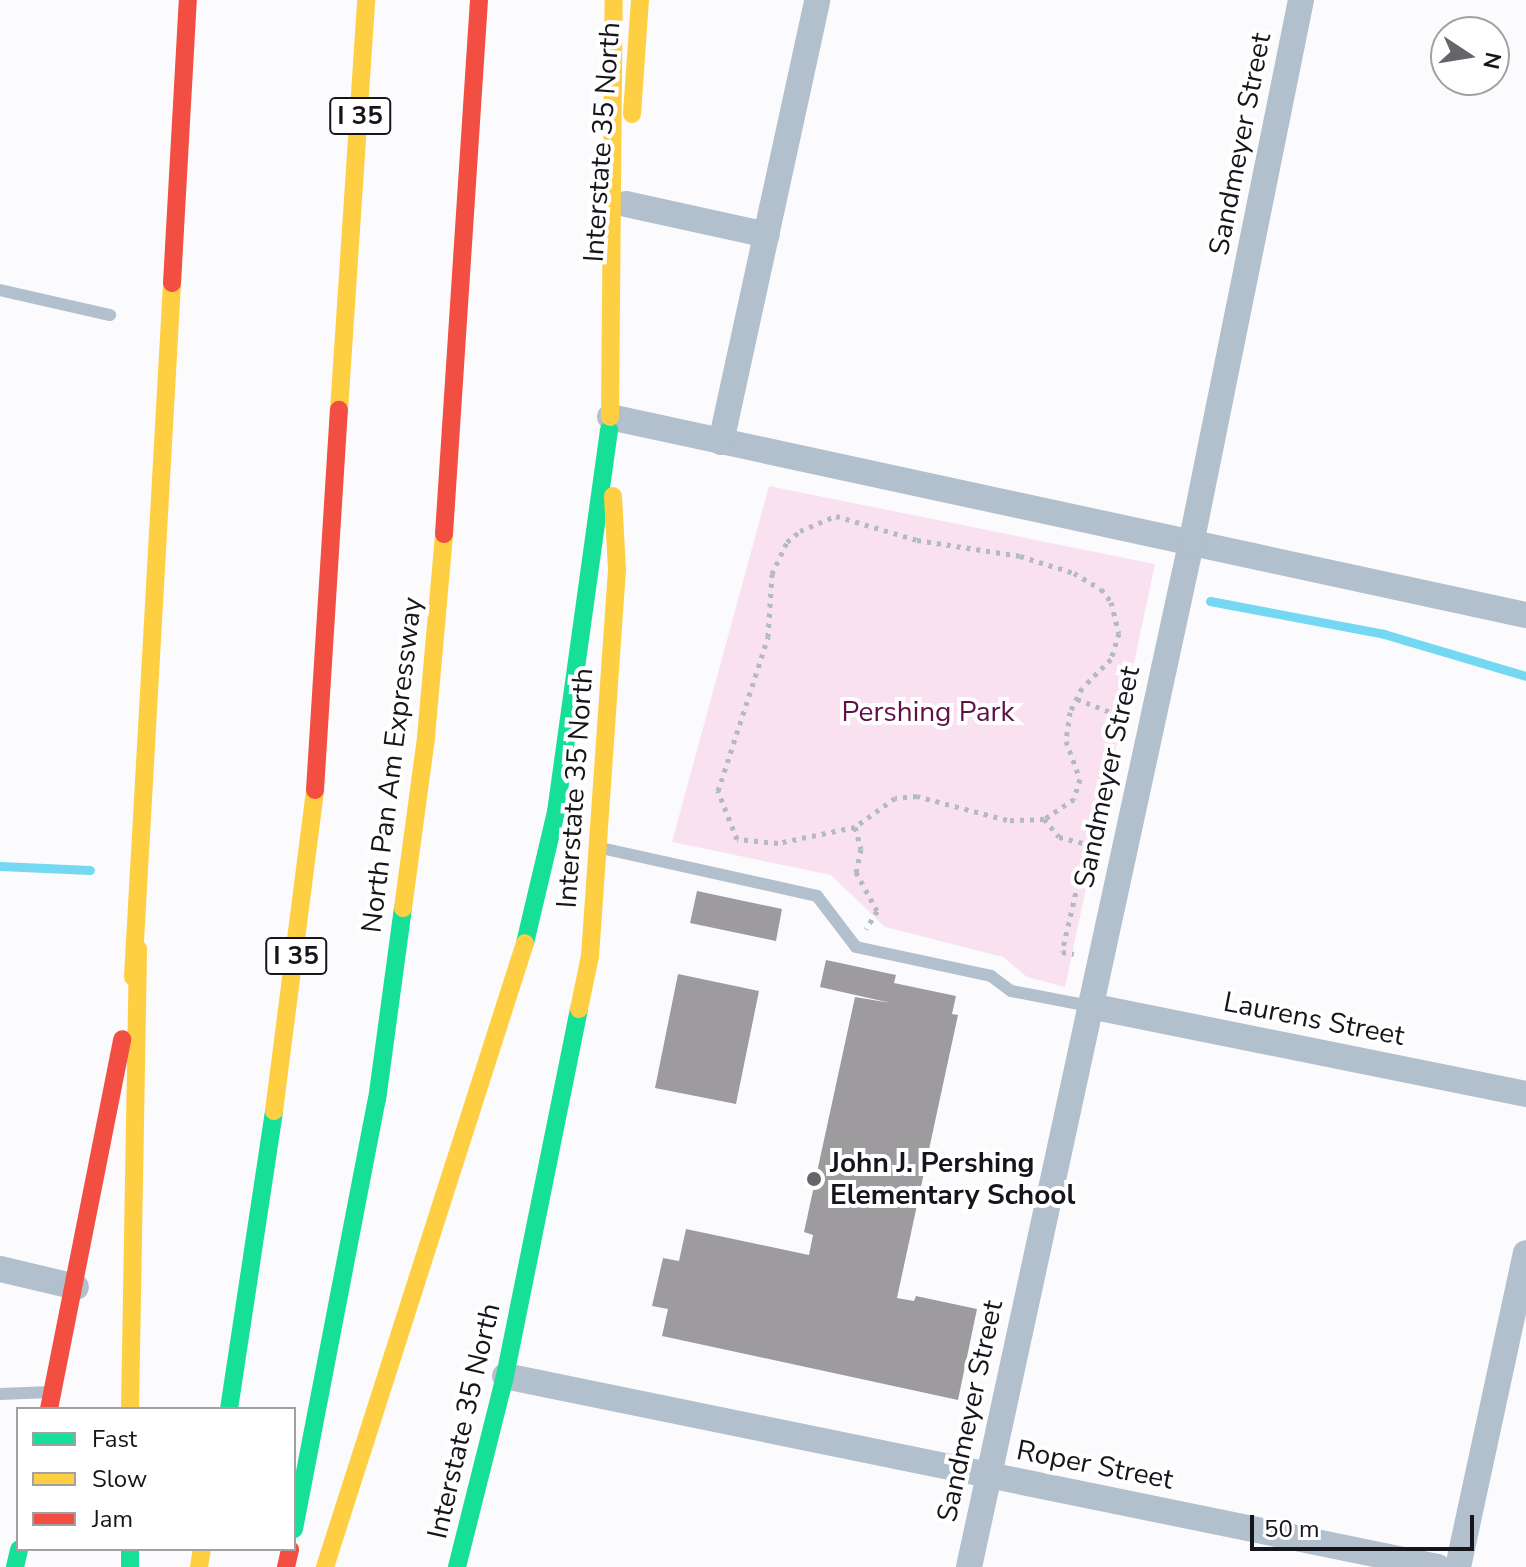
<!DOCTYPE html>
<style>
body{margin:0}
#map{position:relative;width:1526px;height:1567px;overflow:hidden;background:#fbfbfd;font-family:"Nunito Sans",sans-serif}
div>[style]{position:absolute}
.green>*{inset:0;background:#fae1ef}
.stream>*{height:9px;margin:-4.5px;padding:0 4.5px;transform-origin:4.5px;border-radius:4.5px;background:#75d8f2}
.building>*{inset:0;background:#9d9b9e}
.path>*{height:5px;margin-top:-2.5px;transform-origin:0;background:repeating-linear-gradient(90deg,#b2bac2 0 4px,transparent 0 10px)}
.lane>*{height:12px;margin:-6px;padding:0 6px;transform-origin:6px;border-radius:6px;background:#b2bfcd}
.street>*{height:26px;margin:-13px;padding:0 13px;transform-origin:13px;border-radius:13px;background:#b2bfcd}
.fast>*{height:18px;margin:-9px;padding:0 9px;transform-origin:9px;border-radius:9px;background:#16e098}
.slow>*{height:18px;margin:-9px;padding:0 9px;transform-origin:9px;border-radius:9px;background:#ffcf43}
.jam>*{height:18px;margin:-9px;padding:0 9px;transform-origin:9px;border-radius:9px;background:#f24e42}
.dots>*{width:22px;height:22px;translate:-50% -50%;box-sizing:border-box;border:4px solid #fff;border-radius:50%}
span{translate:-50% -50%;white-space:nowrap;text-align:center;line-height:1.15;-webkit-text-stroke:8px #fff;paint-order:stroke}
.shield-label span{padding:2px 6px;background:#fff;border:2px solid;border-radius:6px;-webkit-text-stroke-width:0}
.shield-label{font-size:26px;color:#15151b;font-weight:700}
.street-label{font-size:28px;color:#15151b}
.park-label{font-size:28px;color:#621146}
.poi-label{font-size:28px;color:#15151b;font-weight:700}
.left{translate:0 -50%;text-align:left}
.legend{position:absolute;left:16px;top:1407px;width:280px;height:144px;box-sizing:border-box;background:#fff;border:2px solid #a1a1a4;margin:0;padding:10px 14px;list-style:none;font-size:24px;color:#15151b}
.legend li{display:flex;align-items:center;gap:16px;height:40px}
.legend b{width:40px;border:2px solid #a1a1a4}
.north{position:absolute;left:1430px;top:16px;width:80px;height:80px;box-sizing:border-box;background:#fff;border:2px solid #a1a1a4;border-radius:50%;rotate:102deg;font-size:22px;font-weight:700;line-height:32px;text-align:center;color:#15151b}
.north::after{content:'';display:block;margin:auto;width:28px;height:36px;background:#66666a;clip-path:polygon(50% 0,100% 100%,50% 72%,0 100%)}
.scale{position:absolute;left:1250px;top:1515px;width:224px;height:36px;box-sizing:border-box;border:4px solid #15151b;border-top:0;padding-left:10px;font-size:24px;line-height:28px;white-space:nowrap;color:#15151b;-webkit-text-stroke:6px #fff;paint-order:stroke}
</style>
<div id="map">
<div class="green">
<i style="clip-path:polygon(769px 486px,1155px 564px,1065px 987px,1027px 977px,1003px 957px,885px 927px,831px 875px,672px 842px)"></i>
</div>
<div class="stream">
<i style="left:1210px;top:601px;width:177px;rotate:10.7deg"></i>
<i style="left:1384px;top:634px;width:148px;rotate:16.5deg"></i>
<i style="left:0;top:866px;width:90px;rotate:2.5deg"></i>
</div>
<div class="building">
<i style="clip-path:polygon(697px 891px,782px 909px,776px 941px,690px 923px)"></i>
<i style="clip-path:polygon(826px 960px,896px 975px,894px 983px,956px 996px,952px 1014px,958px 1015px,897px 1298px,914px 1301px,916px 1296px,977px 1309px,958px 1400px,662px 1336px,668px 1309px,652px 1306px,663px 1258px,679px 1261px,686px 1229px,809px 1255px,813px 1235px,804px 1232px,855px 997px,891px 1003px,820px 987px)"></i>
<i style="clip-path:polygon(678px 974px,759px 991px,736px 1104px,655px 1088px)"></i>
</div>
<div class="path">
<i style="left:836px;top:516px;width:84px;rotate:16.5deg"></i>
<i style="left:917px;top:540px;width:104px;rotate:8.8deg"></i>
<i style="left:1020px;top:556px;width:57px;rotate:17.5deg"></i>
<i style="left:1074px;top:573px;width:31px;rotate:31deg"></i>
<i style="left:1101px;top:589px;width:16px;rotate:52deg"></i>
<i style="left:1111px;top:602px;width:32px;rotate:76deg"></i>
<i style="left:1119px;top:633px;width:27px;rotate:107deg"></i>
<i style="left:1111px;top:659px;width:41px;rotate:135deg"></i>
<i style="left:1082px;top:688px;width:27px;rotate:117deg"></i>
<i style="left:1070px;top:712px;width:29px;rotate:98deg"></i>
<i style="left:1066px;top:741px;width:40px;rotate:69.8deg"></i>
<i style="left:1080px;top:779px;width:21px;rotate:107deg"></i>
<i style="left:1074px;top:799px;width:36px;rotate:146deg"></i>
<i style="left:1044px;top:819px;width:37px;rotate:178deg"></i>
<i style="left:1007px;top:820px;width:93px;rotate:-165.1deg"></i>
<i style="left:917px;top:796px;width:22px;rotate:175deg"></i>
<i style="left:895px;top:798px;width:49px;rotate:144.1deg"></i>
<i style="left:855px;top:827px;width:79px;rotate:168.3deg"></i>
<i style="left:778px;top:843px;width:41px;rotate:-174.4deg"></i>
<i style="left:737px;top:839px;width:52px;rotate:-111.6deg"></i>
<i style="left:718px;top:791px;width:162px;rotate:-72deg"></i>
<i style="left:768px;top:637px;width:63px;rotate:-86.4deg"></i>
<i style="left:772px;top:574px;width:35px;rotate:-65deg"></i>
<i style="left:787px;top:542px;width:17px;rotate:-40deg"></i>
<i style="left:800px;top:531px;width:39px;rotate:-23deg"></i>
<i style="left:1077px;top:699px;width:55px;rotate:21.4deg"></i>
<i style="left:1044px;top:819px;width:23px;rotate:50deg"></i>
<i style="left:1059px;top:837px;width:29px;rotate:14deg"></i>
<i style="left:1087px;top:844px;width:111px;rotate:103deg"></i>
<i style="left:1062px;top:952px;width:12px;rotate:9deg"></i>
<i style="left:855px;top:827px;width:23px;rotate:75deg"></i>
<i style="left:861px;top:849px;width:24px;rotate:102deg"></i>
<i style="left:856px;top:872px;width:44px;rotate:61.7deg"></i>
<i style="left:877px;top:911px;width:21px;rotate:121deg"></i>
</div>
<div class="lane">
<i style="left:0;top:290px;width:113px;rotate:12.8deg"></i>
<i style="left:601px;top:848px;width:221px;rotate:12.5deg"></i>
<i style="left:817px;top:896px;width:64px;rotate:52.6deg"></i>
<i style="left:856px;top:947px;width:138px;rotate:12.1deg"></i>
<i style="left:991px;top:976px;width:25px;rotate:37deg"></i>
<i style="left:1011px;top:991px;width:80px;rotate:10.8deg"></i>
<i style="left:0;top:1394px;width:50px;rotate:-2.3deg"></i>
</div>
<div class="street">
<i style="left:626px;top:204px;width:144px;rotate:12.4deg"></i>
<i style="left:610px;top:417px;width:937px;rotate:12.2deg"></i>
<i style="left:721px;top:442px;width:452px;rotate:-77.7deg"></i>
<i style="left:1090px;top:1006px;width:445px;rotate:11.4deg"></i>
<i style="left:0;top:1269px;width:78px;rotate:13.3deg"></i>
<i style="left:505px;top:1376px;width:952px;rotate:11.57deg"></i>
<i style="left:969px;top:1567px;width:1047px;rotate:-77.76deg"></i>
<i style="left:1191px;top:544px;width:555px;rotate:-78.57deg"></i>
<i style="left:1458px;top:1567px;width:321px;rotate:-77.8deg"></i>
</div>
<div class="fast">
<i style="left:525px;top:943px;width:135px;rotate:-76.7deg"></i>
<i style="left:556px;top:812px;width:386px;rotate:-82.1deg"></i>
<i style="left:229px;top:1409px;width:301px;rotate:-81.4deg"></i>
<i style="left:294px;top:1529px;width:437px;rotate:-79.1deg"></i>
<i style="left:377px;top:1100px;width:194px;rotate:-82.3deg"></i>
<i style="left:130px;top:1549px;width:18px;rotate:90deg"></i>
<i style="left:15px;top:1567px;width:18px;rotate:-77deg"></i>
<i style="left:457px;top:1567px;width:197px;rotate:-75.9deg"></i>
<i style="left:505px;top:1376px;width:374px;rotate:-78.6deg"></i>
</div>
<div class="slow">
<i style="left:632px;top:114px;width:114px;rotate:-86deg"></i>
<i style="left:339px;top:410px;width:411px;rotate:-86.2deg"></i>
<i style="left:610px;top:417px;width:417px;rotate:-89.5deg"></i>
<i style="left:403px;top:908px;width:173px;rotate:-82.3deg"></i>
<i style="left:426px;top:737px;width:204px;rotate:-84.9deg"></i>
<i style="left:133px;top:977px;width:695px;rotate:-86.78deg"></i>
<i style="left:579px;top:1009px;width:54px;rotate:-78.3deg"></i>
<i style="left:590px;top:956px;width:387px;rotate:-86deg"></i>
<i style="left:617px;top:570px;width:74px;rotate:-93.1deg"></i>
<i style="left:274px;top:1111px;width:324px;rotate:-82.7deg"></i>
<i style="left:130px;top:1409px;width:460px;rotate:-89deg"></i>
<i style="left:199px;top:1567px;width:18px;rotate:-81deg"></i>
<i style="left:325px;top:1567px;width:655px;rotate:-72.23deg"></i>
</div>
<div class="jam">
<i style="left:172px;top:283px;width:283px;rotate:-86.8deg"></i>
<i style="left:444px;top:534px;width:535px;rotate:-86.25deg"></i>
<i style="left:315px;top:790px;width:381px;rotate:-86.4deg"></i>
<i style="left:49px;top:1409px;width:377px;rotate:-78.8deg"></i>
<i style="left:286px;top:1567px;width:18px;rotate:-77deg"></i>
</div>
<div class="dots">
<i style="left:814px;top:1179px;background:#66666a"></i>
</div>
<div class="shield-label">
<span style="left:360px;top:116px">I 35</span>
<span style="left:296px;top:956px">I 35</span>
</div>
<div class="street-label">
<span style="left:602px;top:142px;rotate:-86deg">Interstate 35 North</span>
<span style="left:1240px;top:144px;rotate:-79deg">Sandmeyer Street</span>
<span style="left:392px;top:765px;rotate:-83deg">North Pan Am Expressway</span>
<span style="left:1107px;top:777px;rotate:-78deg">Sandmeyer Street</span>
<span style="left:575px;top:788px;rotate:-86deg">Interstate 35 North</span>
<span style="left:1314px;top:1019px;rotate:11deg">Laurens Street</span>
<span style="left:970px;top:1411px;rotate:-78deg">Sandmeyer Street</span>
<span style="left:464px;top:1421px;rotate:-77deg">Interstate 35 North</span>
<span style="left:1095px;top:1465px;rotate:11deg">Roper Street</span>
</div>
<div class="park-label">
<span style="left:928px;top:712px">Pershing Park</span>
</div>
<div class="poi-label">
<span class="left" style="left:830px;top:1179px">John J. Pershing<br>Elementary School</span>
</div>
<ul class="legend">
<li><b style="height:10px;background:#16e098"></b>Fast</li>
<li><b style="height:10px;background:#ffcf43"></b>Slow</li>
<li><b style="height:10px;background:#f24e42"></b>Jam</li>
</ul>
<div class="north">N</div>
<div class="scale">50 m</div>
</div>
